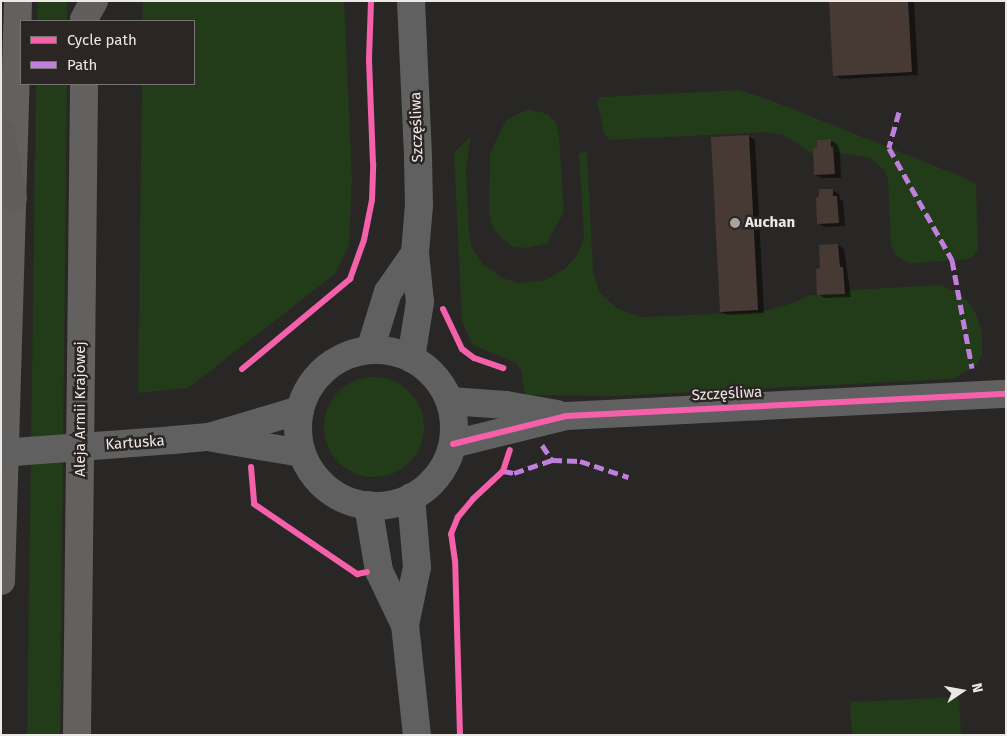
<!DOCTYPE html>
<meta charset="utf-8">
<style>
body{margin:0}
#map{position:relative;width:1007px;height:736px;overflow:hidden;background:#292725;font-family:"Fira Sans",sans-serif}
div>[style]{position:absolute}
.green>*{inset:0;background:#223b19}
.round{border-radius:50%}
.shadow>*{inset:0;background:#0007}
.building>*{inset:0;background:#473a35}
.minor>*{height:28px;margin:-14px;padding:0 14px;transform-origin:14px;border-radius:14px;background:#616060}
.tertiary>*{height:28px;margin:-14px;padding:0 14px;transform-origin:14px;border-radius:14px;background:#616060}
.tertiary>.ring{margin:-14px;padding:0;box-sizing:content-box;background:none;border:28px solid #616060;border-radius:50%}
.primary>*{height:28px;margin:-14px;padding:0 14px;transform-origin:14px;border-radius:14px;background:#626160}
.motorway>*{height:28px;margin:-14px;padding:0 14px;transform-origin:14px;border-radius:14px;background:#605e5c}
.tertiary-bridge>*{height:28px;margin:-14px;padding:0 14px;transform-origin:14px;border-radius:14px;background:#616060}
.quiet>*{height:5px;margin-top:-2.5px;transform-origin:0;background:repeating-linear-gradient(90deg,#c07fdc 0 10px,transparent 0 15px)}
.cycleway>*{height:6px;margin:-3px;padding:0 3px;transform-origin:3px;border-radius:3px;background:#f560ab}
.dots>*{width:14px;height:14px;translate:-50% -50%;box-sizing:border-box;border:2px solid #2b2623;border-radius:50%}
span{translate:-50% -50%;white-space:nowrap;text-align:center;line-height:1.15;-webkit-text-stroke:5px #2b2623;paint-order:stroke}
.street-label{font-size:15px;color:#ece8e6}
.poi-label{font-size:15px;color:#ece8e6;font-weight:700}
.left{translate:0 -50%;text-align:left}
.frame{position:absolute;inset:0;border:2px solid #ece8e6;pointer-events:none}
.legend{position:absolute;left:20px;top:20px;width:175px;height:65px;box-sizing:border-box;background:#2b2623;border:1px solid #787471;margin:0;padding:6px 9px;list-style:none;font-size:15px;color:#ece8e6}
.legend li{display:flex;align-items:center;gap:10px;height:25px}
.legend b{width:25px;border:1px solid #787471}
.north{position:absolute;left:937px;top:666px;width:50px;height:50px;-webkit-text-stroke:4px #2b2623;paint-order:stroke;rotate:78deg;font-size:14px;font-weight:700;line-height:20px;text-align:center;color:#ece8e6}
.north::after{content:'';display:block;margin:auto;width:18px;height:22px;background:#ece8e6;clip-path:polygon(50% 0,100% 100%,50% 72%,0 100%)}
</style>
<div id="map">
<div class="green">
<i style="clip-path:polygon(38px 1px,67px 1px,67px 21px,37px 21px)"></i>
<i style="clip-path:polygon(143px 1px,344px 1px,352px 178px,349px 246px,335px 274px,188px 388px,138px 393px,142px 84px,194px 84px,194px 21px,142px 21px)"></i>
<i style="clip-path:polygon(36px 84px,67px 84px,60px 735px,27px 735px)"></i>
<i style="clip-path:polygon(739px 90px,770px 100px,965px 178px,976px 185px,978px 250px,970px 259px,952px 260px,910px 264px,898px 257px,891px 246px,888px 179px,883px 169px,871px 158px,834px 152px,830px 139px,817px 140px,817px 148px,813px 148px,813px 154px,784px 135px,767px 132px,610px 140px,604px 133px,597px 101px,601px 97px)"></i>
<i style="clip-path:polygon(528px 109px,548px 114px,556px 123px,559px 136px,564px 212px,547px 243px,528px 248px,514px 247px,500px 237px,492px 226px,489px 211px,490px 153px,506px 120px)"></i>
<i style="clip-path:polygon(471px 136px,466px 167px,469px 233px,472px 248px,484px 265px,502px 278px,519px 283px,546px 280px,566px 268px,578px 254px,584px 237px,579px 153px,587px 152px,593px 271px,600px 293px,618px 309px,641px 317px,760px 312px,793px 303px,810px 295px,845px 294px,851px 290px,941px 285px,960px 294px,969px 303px,976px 314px,982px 331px,982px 355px,976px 366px,953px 379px,615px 396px,525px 395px,521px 370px,516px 363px,473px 345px,462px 322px,454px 153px)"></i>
<i class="round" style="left:324px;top:377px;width:100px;height:100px"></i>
<i style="clip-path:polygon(959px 697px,961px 735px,852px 735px,850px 702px)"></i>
</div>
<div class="shadow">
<i style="clip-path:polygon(831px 1px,914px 1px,918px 75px,841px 79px,835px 75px)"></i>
<i style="clip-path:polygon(749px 136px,755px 140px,764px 313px,728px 315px,721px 312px)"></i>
<i style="clip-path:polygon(830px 140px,837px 144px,840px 152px,841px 178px,822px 178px,815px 175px,818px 149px)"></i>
<i style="clip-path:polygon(832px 190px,839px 194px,840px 199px,843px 201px,845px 226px,825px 227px,819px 224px,821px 198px)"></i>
<i style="clip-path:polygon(838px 245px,844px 249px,851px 297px,825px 298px,819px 295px,822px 269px)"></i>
</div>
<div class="building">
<i style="clip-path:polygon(829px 1px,908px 1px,912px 72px,833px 76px)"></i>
<i style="clip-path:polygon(749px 135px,758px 310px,720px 312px,711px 137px)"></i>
<i style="clip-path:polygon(831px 139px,831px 147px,833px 147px,835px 174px,814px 175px,813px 148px,817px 148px,817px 140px)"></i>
<i style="clip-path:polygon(819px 189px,833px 189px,833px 196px,837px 196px,839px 223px,817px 224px,816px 198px,819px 197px)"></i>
<i style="clip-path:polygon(838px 244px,840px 267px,843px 267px,845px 294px,817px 295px,816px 269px,820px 268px,819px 245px)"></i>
</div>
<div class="minor">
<i style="left:450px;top:401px;width:56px;rotate:4.1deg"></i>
<i style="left:506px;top:405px;width:52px;rotate:10deg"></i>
<i style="left:453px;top:444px;width:116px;rotate:-13.9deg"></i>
<i style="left:566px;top:416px;width:441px;rotate:-2.9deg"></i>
</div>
<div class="tertiary">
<i style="left:411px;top:1px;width:157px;rotate:87.4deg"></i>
<i style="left:418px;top:158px;width:47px;rotate:88.8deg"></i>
<i style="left:419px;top:205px;width:48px;rotate:94.8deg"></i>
<i style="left:415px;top:253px;width:49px;rotate:84.2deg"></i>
<i style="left:420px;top:302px;width:57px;rotate:99.1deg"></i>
<i style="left:370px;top:350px;width:61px;rotate:-72.8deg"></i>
<i style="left:388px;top:292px;width:47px;rotate:-55.3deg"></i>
<i class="ring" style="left:298px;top:350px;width:128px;height:128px"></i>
<i style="left:213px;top:438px;width:90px;rotate:9.6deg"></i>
<i style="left:173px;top:440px;width:36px;rotate:-5deg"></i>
<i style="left:209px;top:437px;width:95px;rotate:-16.5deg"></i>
<i style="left:368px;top:505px;width:67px;rotate:80.5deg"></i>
<i style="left:379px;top:571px;width:60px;rotate:64.3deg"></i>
<i style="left:405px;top:625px;width:111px;rotate:83.8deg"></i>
<i style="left:405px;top:625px;width:59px;rotate:-78.3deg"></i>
<i style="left:417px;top:567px;width:70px;rotate:-94.9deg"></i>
</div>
<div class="primary">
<i style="left:1px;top:581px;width:580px;rotate:-88.32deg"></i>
<i style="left:77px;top:735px;width:651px;rotate:-89.38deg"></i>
</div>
<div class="motorway">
<i style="left:84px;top:19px;width:21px;rotate:-61deg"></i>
<i style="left:1px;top:132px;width:67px;rotate:79.7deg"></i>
</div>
<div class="tertiary-bridge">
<i style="left:1px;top:453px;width:172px;rotate:-4.3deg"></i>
</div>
<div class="quiet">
<i style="left:899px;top:112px;width:37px;rotate:106deg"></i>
<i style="left:889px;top:148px;width:129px;rotate:60.6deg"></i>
<i style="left:952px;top:260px;width:110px;rotate:79.5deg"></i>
<i style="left:542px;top:445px;width:18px;rotate:56deg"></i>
<i style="left:552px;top:460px;width:28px;rotate:2deg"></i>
<i style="left:580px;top:461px;width:51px;rotate:18.4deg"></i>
<i style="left:503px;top:471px;width:11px;rotate:10deg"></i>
<i style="left:514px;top:473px;width:40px;rotate:-18.9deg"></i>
</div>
<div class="cycleway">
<i style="left:443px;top:309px;width:44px;rotate:64.6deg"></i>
<i style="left:462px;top:349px;width:15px;rotate:37deg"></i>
<i style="left:474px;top:358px;width:31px;rotate:19deg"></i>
<i style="left:242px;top:369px;width:141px;rotate:-39.8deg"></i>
<i style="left:350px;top:279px;width:41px;rotate:-70.3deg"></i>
<i style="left:364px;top:240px;width:41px;rotate:-78.7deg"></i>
<i style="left:372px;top:200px;width:36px;rotate:-88deg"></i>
<i style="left:373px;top:164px;width:105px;rotate:-92.2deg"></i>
<i style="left:369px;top:59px;width:58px;rotate:-88deg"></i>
<i style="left:453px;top:444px;width:116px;rotate:-13.9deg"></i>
<i style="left:566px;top:416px;width:441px;rotate:-2.9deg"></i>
<i style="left:251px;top:467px;width:37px;rotate:85deg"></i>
<i style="left:254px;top:504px;width:125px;rotate:34.2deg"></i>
<i style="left:357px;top:574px;width:10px;rotate:-11deg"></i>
<i style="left:460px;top:735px;width:174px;rotate:-91.6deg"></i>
<i style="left:455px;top:561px;width:27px;rotate:-98deg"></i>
<i style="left:451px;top:534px;width:18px;rotate:-68deg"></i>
<i style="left:458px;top:517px;width:23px;rotate:-50deg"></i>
<i style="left:473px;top:499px;width:41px;rotate:-43deg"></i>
<i style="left:503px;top:471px;width:22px;rotate:-72deg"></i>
</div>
<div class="dots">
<i style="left:735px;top:223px;background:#a8a4a2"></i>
</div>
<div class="street-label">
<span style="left:417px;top:127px;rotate:-92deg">Szczęśliwa</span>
<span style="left:727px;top:394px;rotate:-3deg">Szczęśliwa</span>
<span style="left:81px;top:409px;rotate:-90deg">Aleja Armii Krajowej</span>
<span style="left:135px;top:443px;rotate:-4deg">Kartuska</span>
</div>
<div class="poi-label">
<span class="left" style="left:745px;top:223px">Auchan</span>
</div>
<div class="frame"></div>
<ul class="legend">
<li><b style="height:6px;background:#f560ab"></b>Cycle path</li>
<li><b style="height:6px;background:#c07fdc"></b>Path</li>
</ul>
<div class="north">N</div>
</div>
